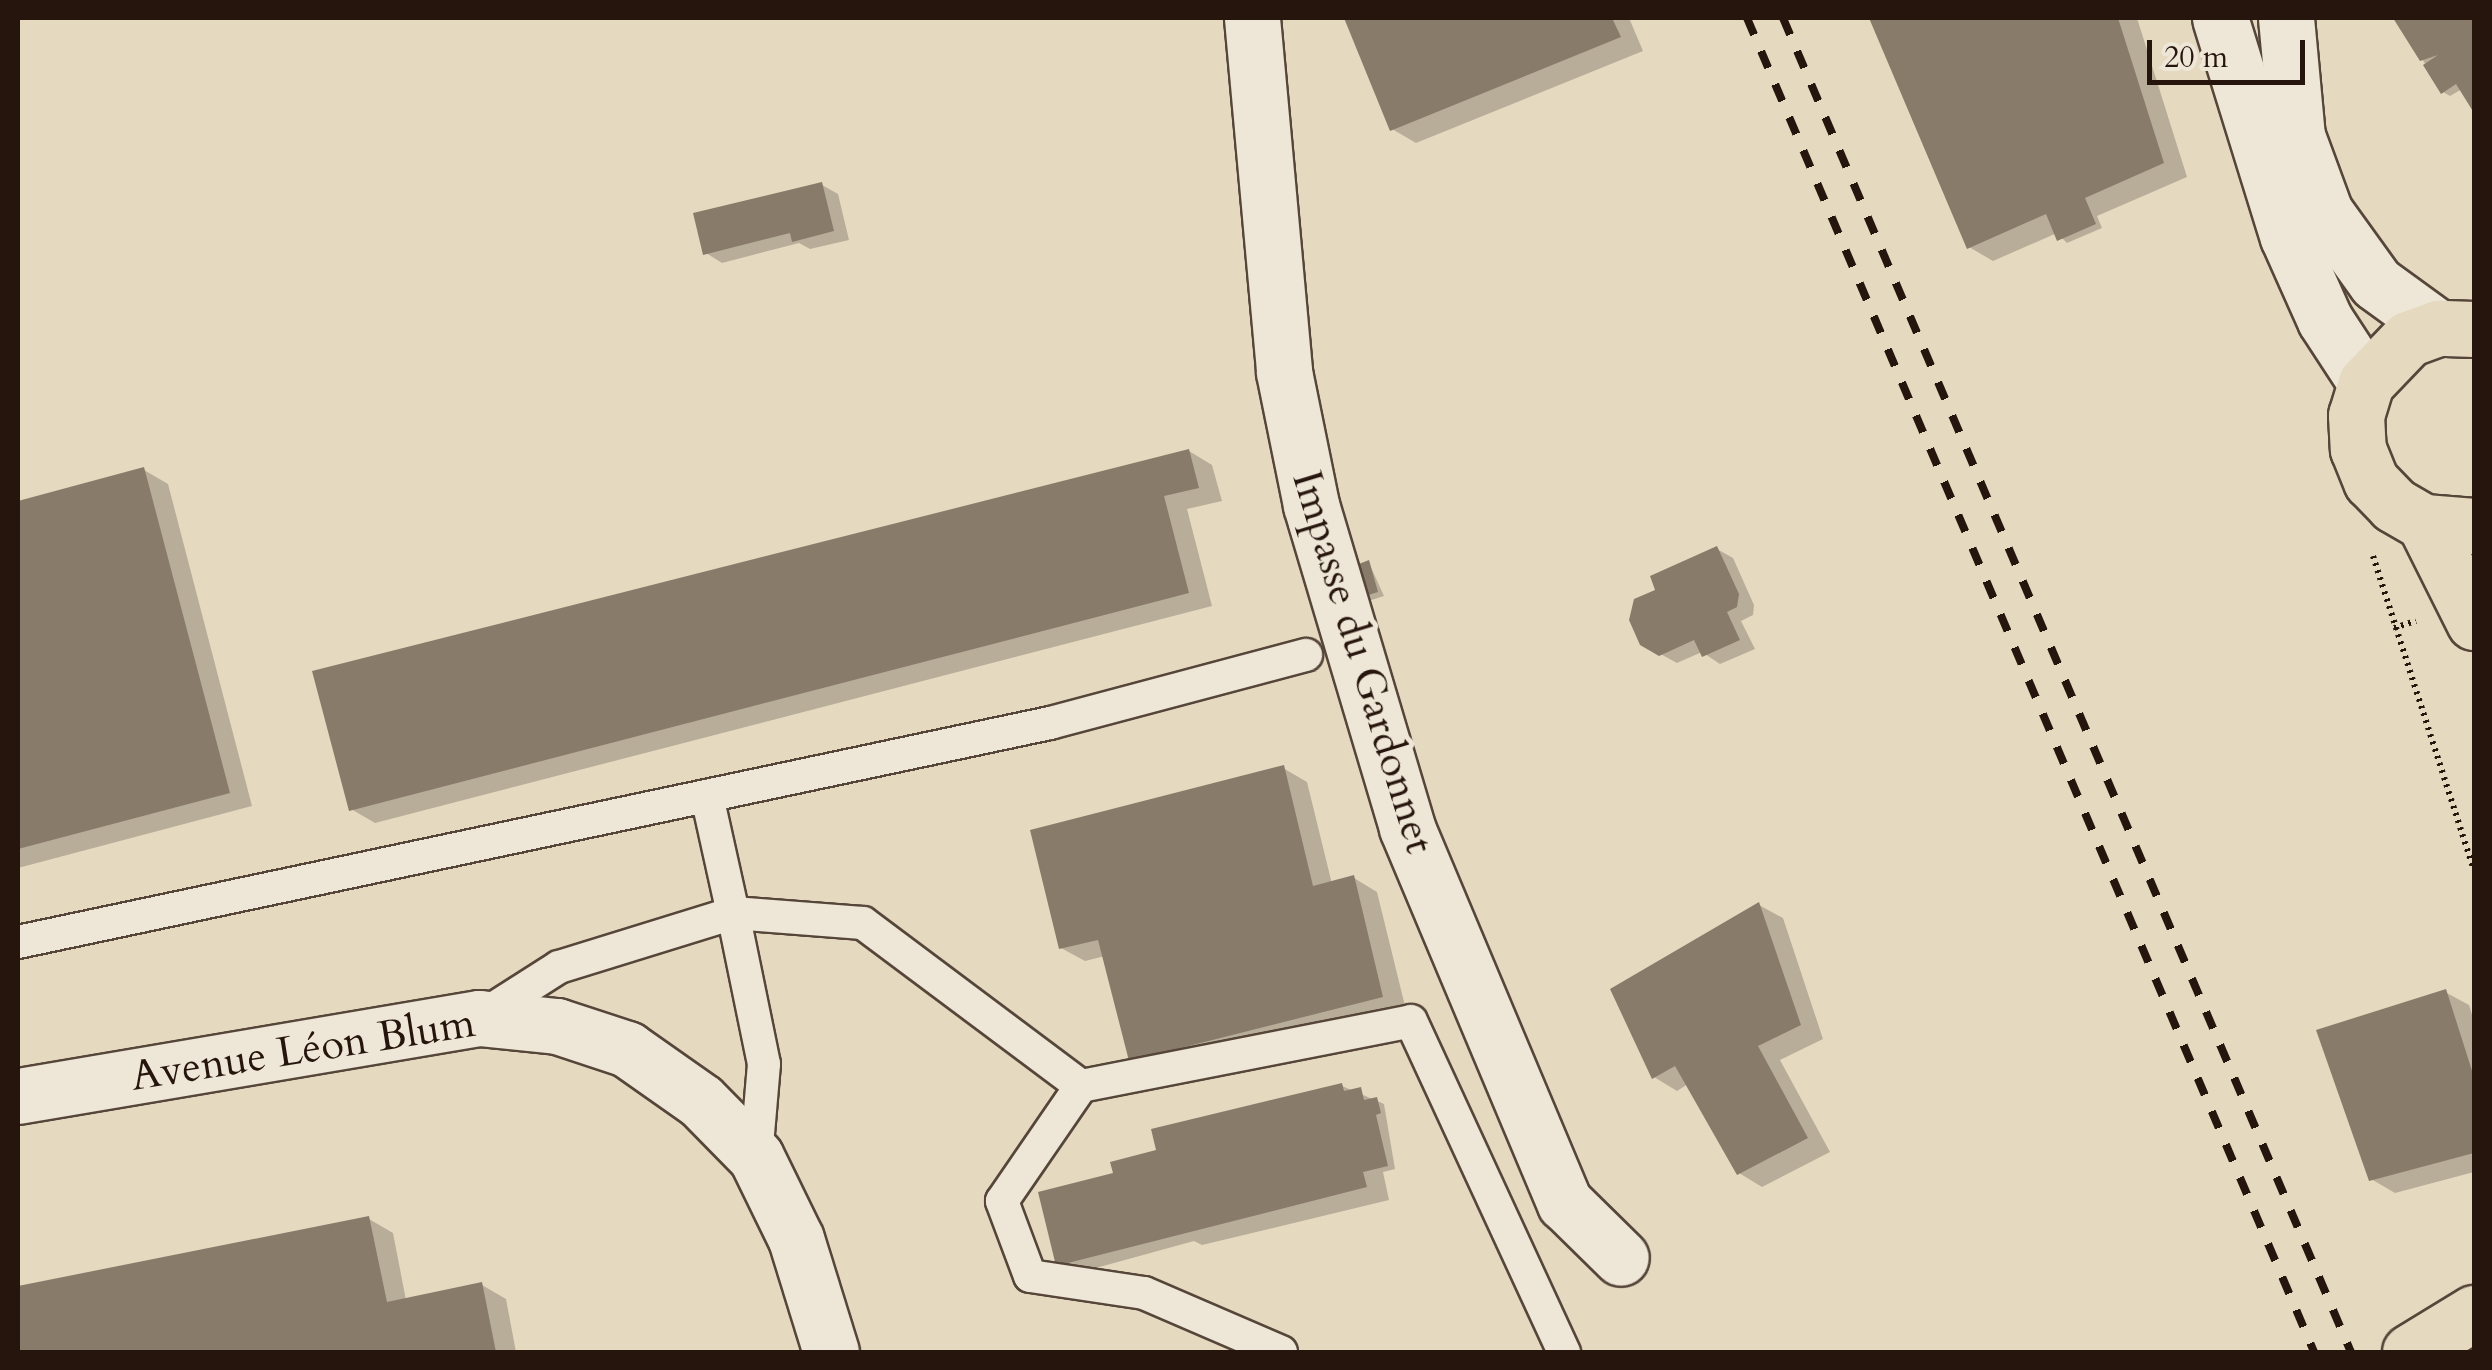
<!DOCTYPE html>
<meta charset="utf-8">
<style>
body{margin:0}
#map{position:relative;width:2492px;height:1370px;overflow:hidden;background:#e5d9c0;font-family:Cardo,serif}
div>[style]{position:absolute}
.shadow>*{inset:0;background:#0003}
.building>*{inset:0;background:#897b6a}
.path>*{height:6px;margin-top:-3px;transform-origin:0;background:repeating-linear-gradient(90deg,#26150d 0 2.5px,transparent 0 7.5px)}
.roads{filter:drop-shadow(2px 0 #56463a) drop-shadow(-2px 0 #56463a) drop-shadow(0 2px #56463a) drop-shadow(0 -2px #56463a)}
.service>*{height:32px;margin:-16px;padding:0 16px;transform-origin:16px;border-radius:16px;background:#eee6d6}
.minor>*{height:55px;margin:-27.5px;padding:0 27.5px;transform-origin:27.5px;border-radius:27.5px;background:#eee6d6}
.tertiary>*{height:55px;margin:-27.5px;padding:0 27.5px;transform-origin:27.5px;border-radius:27.5px;background:#eee6d6}
.secondary>*{height:55px;margin:-27.5px;padding:0 27.5px;transform-origin:27.5px;border-radius:27.5px;background:#eee6d6}
.primary>*{height:55px;margin:-27.5px;padding:0 27.5px;transform-origin:27.5px;border-radius:27.5px;background:#e5d9c0}
.rail>*{height:8px;margin-top:-4px;transform-origin:0;background:repeating-linear-gradient(90deg,#26150d 0 18px,transparent 0 36px)}
span{translate:-50% -50%;white-space:nowrap;text-align:center;line-height:1.15;-webkit-text-stroke:10px #eee6d6;paint-order:stroke}
.street-label{font-size:42px;color:#26150d}
.frame{position:absolute;inset:0;border:20px solid #26150d;pointer-events:none}
.scale{position:absolute;left:2147px;top:40px;width:158px;height:45px;box-sizing:border-box;border:5px solid #26150d;border-top:0;padding-left:12px;font-size:30px;line-height:35px;white-space:nowrap;color:#26150d;-webkit-text-stroke:8px #eee6d6;paint-order:stroke}
</style>
<div id="map">
<div class="shadow">
<i style="clip-path:polygon(1347px 18px,1629px 18px,1643px 51px,1416px 143px,1392px 129px)"></i>
<i style="clip-path:polygon(1872px 18px,2137px 18px,2187px 177px,2097px 216px,2102px 228px,2067px 243px,2057px 233px,1993px 261px,1969px 247px)"></i>
<i style="clip-path:polygon(2396px 18px,2474px 18px,2474px 108px,2462px 89px,2450px 96px,2443px 92px)"></i>
<i style="clip-path:polygon(822px 185px,838px 194px,849px 240px,810px 249px,799px 243px,722px 263px,706px 253px)"></i>
<i style="clip-path:polygon(1189px 451px,1212px 465px,1222px 501px,1187px 509px,1212px 606px,375px 823px,351px 809px)"></i>
<i style="clip-path:polygon(144px 470px,168px 484px,252px 806px,18px 868px,18px 503px)"></i>
<i style="clip-path:polygon(1717px 549px,1733px 558px,1754px 605px,1753px 615px,1741px 621px,1755px 649px,1720px 664px,1702px 652px,1677px 663px,1642px 644px,1659px 591px)"></i>
<i style="clip-path:polygon(1369px 563px,1384px 596px,1365px 602px)"></i>
<i style="clip-path:polygon(1283px 768px,1307px 782px,1332px 884px,1354px 878px,1377px 892px,1406px 1010px,1155px 1073px,1105px 956px,1085px 961px,1061px 948px)"></i>
<i style="clip-path:polygon(1759px 905px,1783px 918px,1823px 1039px,1780px 1060px,1830px 1152px,1762px 1187px,1739px 1173px,1688px 1084px,1677px 1091px,1654px 1077px)"></i>
<i style="clip-path:polygon(2445px 992px,2469px 1005px,2474px 1021px,2474px 1172px,2395px 1193px,2371px 1179px)"></i>
<i style="clip-path:polygon(1342px 1086px,1384px 1104px,1395px 1169px,1383px 1172px,1389px 1200px,1202px 1245px,1194px 1241px,1074px 1274px,1058px 1265px,1116px 1175px,1159px 1152px)"></i>
<i style="clip-path:polygon(369px 1219px,393px 1233px,406px 1300px,482px 1285px,506px 1299px,516px 1352px,18px 1352px,18px 1289px)"></i>
</div>
<div class="building">
<i style="clip-path:polygon(1344px 18px,1612px 18px,1621px 37px,1390px 131px)"></i>
<i style="clip-path:polygon(1869px 18px,2118px 18px,2164px 163px,2085px 198px,2096px 224px,2057px 241px,2046px 214px,1967px 249px)"></i>
<i style="clip-path:polygon(2393px 18px,2474px 18px,2474px 113px,2456px 84px,2441px 94px,2423px 65px,2438px 55px,2420px 61px)"></i>
<i style="clip-path:polygon(822px 182px,834px 231px,792px 242px,790px 233px,703px 255px,693px 213px)"></i>
<i style="clip-path:polygon(1189px 449px,1199px 488px,1164px 496px,1189px 593px,349px 811px,312px 671px)"></i>
<i style="clip-path:polygon(144px 467px,230px 793px,18px 849px,18px 501px)"></i>
<i style="clip-path:polygon(1717px 546px,1739px 594px,1737px 607px,1727px 612px,1740px 640px,1702px 657px,1694px 640px,1659px 656px,1640px 645px,1629px 620px,1634px 599px,1655px 590px,1650px 576px)"></i>
<i style="clip-path:polygon(1369px 560px,1378px 592px,1355px 599px,1346px 569px)"></i>
<i style="clip-path:polygon(1284px 765px,1313px 886px,1354px 875px,1383px 997px,1129px 1061px,1098px 940px,1059px 949px,1030px 830px)"></i>
<i style="clip-path:polygon(1759px 902px,1801px 1025px,1758px 1046px,1808px 1138px,1737px 1175px,1675px 1066px,1652px 1079px,1610px 989px)"></i>
<i style="clip-path:polygon(2446px 989px,2474px 1077px,2474px 1153px,2369px 1181px,2316px 1030px)"></i>
<i style="clip-path:polygon(1342px 1083px,1344px 1091px,1361px 1087px,1364px 1100px,1377px 1097px,1381px 1113px,1376px 1115px,1388px 1166px,1363px 1172px,1367px 1187px,1056px 1266px,1038px 1192px,1113px 1173px,1110px 1162px,1156px 1150px,1151px 1129px)"></i>
<i style="clip-path:polygon(369px 1216px,387px 1302px,482px 1282px,496px 1352px,18px 1352px,18px 1286px)"></i>
</div>
<div class="path">
<i style="left:2373px;top:556px;width:330px;rotate:72.2deg"></i>
<i style="left:2394px;top:628px;width:23px;rotate:-18deg"></i>
</div>
<div class="roads">
<div class="service">
<i style="left:707px;top:796px;width:120px;rotate:77.5deg"></i>
<i style="left:733px;top:913px;width:130px;rotate:4.4deg"></i>
<i style="left:863px;top:923px;width:272px;rotate:36.8deg"></i>
<i style="left:18px;top:942px;width:1055px;rotate:-11.98deg"></i>
<i style="left:1050px;top:723px;width:265px;rotate:-14.9deg"></i>
<i style="left:479px;top:1018px;width:95px;rotate:-32.5deg"></i>
<i style="left:559px;top:967px;width:182px;rotate:-17.2deg"></i>
<i style="left:733px;top:913px;width:154px;rotate:78.4deg"></i>
<i style="left:764px;top:1064px;width:93px;rotate:94.9deg"></i>
<i style="left:1281px;top:1352px;width:149px;rotate:-156.7deg"></i>
<i style="left:1144px;top:1293px;width:115px;rotate:-171.5deg"></i>
<i style="left:1030px;top:1276px;width:80px;rotate:-110.5deg"></i>
<i style="left:1002px;top:1201px;width:140px;rotate:-55.5deg"></i>
<i style="left:1081px;top:1086px;width:336px;rotate:-11.1deg"></i>
<i style="left:1411px;top:1021px;width:365px;rotate:65.2deg"></i>
</div>
<div class="minor">
<i style="left:1252px;top:18px;width:355px;rotate:84.8deg"></i>
<i style="left:1284px;top:372px;width:136px;rotate:78.5deg"></i>
<i style="left:1311px;top:505px;width:337px;rotate:73.4deg"></i>
<i style="left:1407px;top:828px;width:407px;rotate:67.2deg"></i>
<i style="left:1565px;top:1203px;width:78px;rotate:44.5deg"></i>
</div>
<div class="tertiary">
<i style="left:18px;top:1096px;width:468px;rotate:-9.6deg"></i>
<i style="left:479px;top:1018px;width:78px;rotate:5.9deg"></i>
<i style="left:557px;top:1026px;width:74px;rotate:18.2deg"></i>
<i style="left:627px;top:1049px;width:90px;rotate:35.1deg"></i>
<i style="left:701px;top:1101px;width:78px;rotate:45.5deg"></i>
<i style="left:756px;top:1157px;width:91px;rotate:64deg"></i>
<i style="left:796px;top:1239px;width:118px;rotate:72.8deg"></i>
</div>
<div class="secondary">
<i style="left:2220px;top:18px;width:229px;rotate:72.8deg"></i>
<i style="left:2288px;top:237px;width:91px;rotate:66deg"></i>
<i style="left:2325px;top:320px;width:75px;rotate:56.9deg"></i>
<i style="left:2286px;top:18px;width:119px;rotate:84.7deg"></i>
<i style="left:2297px;top:136px;width:81px;rotate:69.8deg"></i>
<i style="left:2325px;top:212px;width:87px;rotate:54.3deg"></i>
<i style="left:2376px;top:283px;width:77px;rotate:36deg"></i>
</div>
<div class="primary">
<i style="left:2474px;top:329px;width:36px;rotate:-178deg"></i>
<i style="left:2438px;top:328px;width:32px;rotate:160deg"></i>
<i style="left:2408px;top:339px;width:61px;rotate:133.7deg"></i>
<i style="left:2366px;top:383px;width:34px;rotate:107deg"></i>
<i style="left:2356px;top:415px;width:34px;rotate:87deg"></i>
<i style="left:2358px;top:449px;width:35px;rotate:68deg"></i>
<i style="left:2371px;top:481px;width:33px;rotate:46deg"></i>
<i style="left:2394px;top:505px;width:34px;rotate:30deg"></i>
<i style="left:2424px;top:522px;width:50px;rotate:4.6deg"></i>
<i style="left:2424px;top:522px;width:112px;rotate:63.4deg"></i>
<i style="left:2410px;top:1352px;width:75px;rotate:-31.4deg"></i>
</div>
</div>
<div class="rail">
<i style="left:1747px;top:18px;width:1449px;rotate:66.97deg"></i>
<i style="left:1783px;top:18px;width:1450px;rotate:66.94deg"></i>
</div>
<div class="street-label">
<span style="left:1363px;top:662px;rotate:73deg">Impasse du Gardonnet</span>
<span style="left:303px;top:1050px;rotate:-9deg">Avenue Léon Blum</span>
</div>
<div class="frame"></div>
<div class="scale">20 m</div>
</div>
